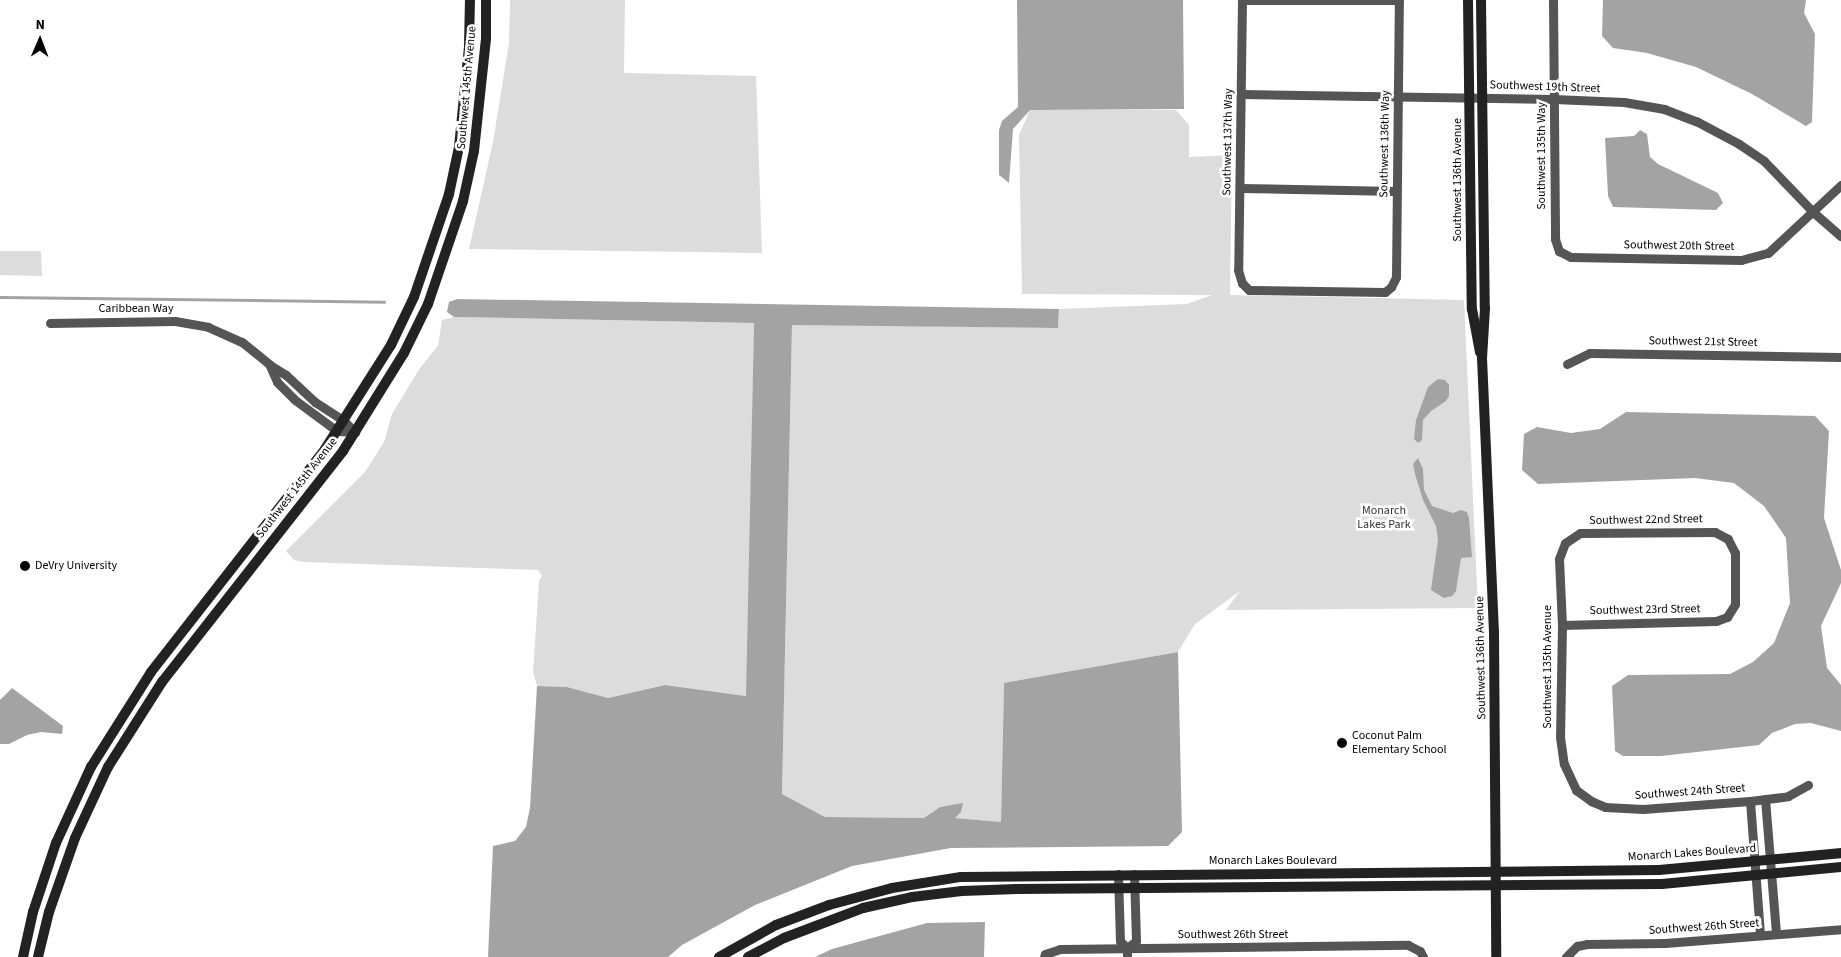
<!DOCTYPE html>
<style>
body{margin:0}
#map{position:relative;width:1841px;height:957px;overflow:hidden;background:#fff;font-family:"Source Sans 3",sans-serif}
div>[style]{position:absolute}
.green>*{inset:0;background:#dcdcdc}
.water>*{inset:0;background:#a3a3a3}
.stream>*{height:2.5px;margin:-1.25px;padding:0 1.25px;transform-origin:1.25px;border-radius:1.25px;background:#a3a3a3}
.street>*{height:9px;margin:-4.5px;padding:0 4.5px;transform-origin:4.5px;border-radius:4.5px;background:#555}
.secondary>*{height:10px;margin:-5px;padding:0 5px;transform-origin:5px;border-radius:5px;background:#222}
.dots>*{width:14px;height:14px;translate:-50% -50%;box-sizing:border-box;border:2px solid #fff;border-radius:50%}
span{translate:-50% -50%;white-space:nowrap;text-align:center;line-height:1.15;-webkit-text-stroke:5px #fff;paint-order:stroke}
.street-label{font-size:12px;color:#000}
.park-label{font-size:12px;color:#333}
.poi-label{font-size:12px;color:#000}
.left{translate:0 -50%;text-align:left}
.north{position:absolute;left:15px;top:15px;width:50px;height:50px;-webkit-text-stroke:4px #fff;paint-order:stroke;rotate:1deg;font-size:14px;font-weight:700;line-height:20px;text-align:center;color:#000}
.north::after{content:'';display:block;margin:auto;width:18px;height:22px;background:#000;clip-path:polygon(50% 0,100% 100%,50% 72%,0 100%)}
</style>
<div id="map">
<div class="green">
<i style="clip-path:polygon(510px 0,625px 0,624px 73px,756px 76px,762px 253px,469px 249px,493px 142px,509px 43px)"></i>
<i style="clip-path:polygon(1030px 110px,1176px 110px,1189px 125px,1189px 157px,1232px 155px,1230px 295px,1464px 300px,1478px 608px,1226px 610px,1240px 591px,1195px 624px,1178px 652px,1004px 683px,1001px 822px,954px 818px,961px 812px,962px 804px,940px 807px,924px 818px,825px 817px,782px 794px,792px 324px,1058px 328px,1059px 309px,1187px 304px,1212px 295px,1022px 294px,1019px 135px)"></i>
<i style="clip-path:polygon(0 251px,41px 251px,42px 276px,0 275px)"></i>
<i style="clip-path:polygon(454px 317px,754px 323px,747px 696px,665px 685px,608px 698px,567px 687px,537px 686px,533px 672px,539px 581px,542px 576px,538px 570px,304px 562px,294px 560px,286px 551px,365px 472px,384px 442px,392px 414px,420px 368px,438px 346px,442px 320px)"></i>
</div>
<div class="water">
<i style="clip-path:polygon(1017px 0,1183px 0,1184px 109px,1030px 110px,1013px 129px,1009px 183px,999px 175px,999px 130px,1002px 121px,1018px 107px)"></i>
<i style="clip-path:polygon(1603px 0,1806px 0,1804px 13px,1815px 34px,1812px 122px,1806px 126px,1752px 94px,1696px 67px,1647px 53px,1613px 48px,1602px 36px)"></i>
<i style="clip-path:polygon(1640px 130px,1647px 134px,1650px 157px,1658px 164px,1718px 193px,1723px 203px,1716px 210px,1613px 207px,1608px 196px,1605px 138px,1634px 136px)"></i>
<i style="clip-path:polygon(457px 299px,1059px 309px,1058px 328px,792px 325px,782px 794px,825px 817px,924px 818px,940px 807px,963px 803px,961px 812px,955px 818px,1001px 822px,1004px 683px,1178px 652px,1182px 832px,1168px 846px,951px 848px,852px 866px,755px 905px,682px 945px,668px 957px,488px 957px,493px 846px,515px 841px,526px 827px,530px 808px,537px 686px,567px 687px,608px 698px,665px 685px,746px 696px,754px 323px,454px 317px,447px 312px,449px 302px)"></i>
<i style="clip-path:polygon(1438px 379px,1445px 380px,1449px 385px,1449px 396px,1446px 401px,1431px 411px,1423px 420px,1422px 440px,1418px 443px,1414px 439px,1416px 420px,1428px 387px)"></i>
<i style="clip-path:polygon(1626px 412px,1815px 416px,1829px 431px,1824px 518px,1841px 570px,1841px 583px,1821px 626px,1827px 668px,1841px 685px,1841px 731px,1811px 723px,1795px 724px,1772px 733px,1759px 745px,1661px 756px,1623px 756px,1615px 751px,1612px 686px,1628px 675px,1730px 674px,1753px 662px,1774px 643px,1790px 603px,1786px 538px,1764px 506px,1734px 483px,1695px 478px,1538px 484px,1522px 470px,1524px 434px,1537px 427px,1571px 433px,1600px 429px)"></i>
<i style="clip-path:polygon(1418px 458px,1423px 469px,1424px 490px,1432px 506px,1453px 513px,1461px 510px,1467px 512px,1469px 518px,1472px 557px,1461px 558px,1456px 591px,1452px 596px,1444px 598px,1431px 590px,1438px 540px,1436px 526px,1423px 500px,1415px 474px,1413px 464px)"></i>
<i style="clip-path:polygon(12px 688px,63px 726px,62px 734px,41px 732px,27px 735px,9px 744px,0 744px,0 700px)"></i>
<i style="clip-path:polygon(985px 922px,984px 957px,815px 957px,832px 949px,927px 923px)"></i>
</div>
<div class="stream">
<i style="left:0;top:297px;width:384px;rotate:0.7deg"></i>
</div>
<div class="street">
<i style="left:1242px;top:0;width:270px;rotate:90.8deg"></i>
<i style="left:1238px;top:270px;width:14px;rotate:73deg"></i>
<i style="left:1242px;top:283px;width:10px;rotate:45deg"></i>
<i style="left:1249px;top:290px;width:136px;rotate:0.8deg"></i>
<i style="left:1385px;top:292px;width:8px;rotate:-40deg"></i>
<i style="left:1391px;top:287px;width:11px;rotate:-63deg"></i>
<i style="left:1396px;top:277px;width:277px;rotate:-89.4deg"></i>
<i style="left:1242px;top:0;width:157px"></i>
<i style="left:1553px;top:0;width:239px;rotate:89.5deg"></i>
<i style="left:1555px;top:239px;width:13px;rotate:72deg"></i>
<i style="left:1559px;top:251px;width:13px;rotate:27deg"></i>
<i style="left:1571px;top:257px;width:170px;rotate:1deg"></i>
<i style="left:1741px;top:260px;width:28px;rotate:-15deg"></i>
<i style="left:1768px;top:253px;width:100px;rotate:-43deg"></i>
<i style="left:1241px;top:94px;width:313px;rotate:0.9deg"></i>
<i style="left:1554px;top:99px;width:70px;rotate:2.5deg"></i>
<i style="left:1624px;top:102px;width:41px;rotate:9.9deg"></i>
<i style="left:1664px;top:109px;width:34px;rotate:21deg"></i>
<i style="left:1696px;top:121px;width:49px;rotate:28.1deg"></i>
<i style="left:1739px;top:144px;width:30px;rotate:34deg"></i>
<i style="left:1764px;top:161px;width:71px;rotate:46.1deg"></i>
<i style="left:1813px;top:212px;width:37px;rotate:41deg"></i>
<i style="left:1240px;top:188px;width:156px;rotate:1.1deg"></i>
<i style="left:50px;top:323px;width:125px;rotate:-0.9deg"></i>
<i style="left:175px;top:321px;width:34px;rotate:10deg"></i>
<i style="left:208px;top:327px;width:37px;rotate:24deg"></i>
<i style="left:242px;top:342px;width:36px;rotate:39deg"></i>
<i style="left:270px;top:365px;width:19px;rotate:32deg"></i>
<i style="left:286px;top:375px;width:40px;rotate:43deg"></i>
<i style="left:315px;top:402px;width:35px;rotate:33deg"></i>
<i style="left:344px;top:421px;width:16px;rotate:45deg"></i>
<i style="left:1567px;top:364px;width:25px;rotate:-26deg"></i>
<i style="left:1590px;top:353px;width:251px;rotate:0.9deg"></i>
<i style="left:270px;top:366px;width:17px;rotate:66deg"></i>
<i style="left:277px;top:382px;width:25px;rotate:45deg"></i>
<i style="left:295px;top:400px;width:52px;rotate:36.4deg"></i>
<i style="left:337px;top:431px;width:18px;rotate:3deg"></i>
<i style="left:1562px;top:625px;width:154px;rotate:-1.5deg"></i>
<i style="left:1716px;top:621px;width:12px;rotate:-20deg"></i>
<i style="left:1727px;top:617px;width:15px;rotate:-58deg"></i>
<i style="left:1735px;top:604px;width:51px;rotate:-90deg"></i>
<i style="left:1735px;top:553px;width:16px;rotate:-117deg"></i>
<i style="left:1728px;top:539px;width:15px;rotate:-152deg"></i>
<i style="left:1715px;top:532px;width:135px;rotate:179.6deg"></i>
<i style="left:1580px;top:533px;width:18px;rotate:146deg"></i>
<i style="left:1565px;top:543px;width:17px;rotate:111deg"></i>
<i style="left:1559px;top:559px;width:66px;rotate:87.4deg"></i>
<i style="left:1562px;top:625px;width:112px;rotate:91deg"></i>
<i style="left:1560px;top:737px;width:27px;rotate:82deg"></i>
<i style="left:1564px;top:764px;width:29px;rotate:65deg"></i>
<i style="left:1576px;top:790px;width:19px;rotate:36deg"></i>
<i style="left:1591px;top:801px;width:15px;rotate:23deg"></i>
<i style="left:1605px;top:807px;width:38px;rotate:3deg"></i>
<i style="left:1643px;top:809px;width:107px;rotate:-4.3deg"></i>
<i style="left:1750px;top:801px;width:38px;rotate:-7deg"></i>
<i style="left:1788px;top:796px;width:23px;rotate:-29deg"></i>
<i style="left:1765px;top:799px;width:135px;rotate:85.3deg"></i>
<i style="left:1750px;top:801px;width:134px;rotate:85.7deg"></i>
<i style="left:1118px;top:874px;width:67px;rotate:88.3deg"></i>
<i style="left:1120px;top:941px;width:10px;rotate:45deg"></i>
<i style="left:1127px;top:948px;width:9px;rotate:90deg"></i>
<i style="left:1127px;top:948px;width:11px;rotate:-38deg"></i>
<i style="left:1136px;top:941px;width:67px;rotate:-91.7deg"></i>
<i style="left:1044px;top:957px;width:3px;rotate:-72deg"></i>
<i style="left:1045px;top:954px;width:16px;rotate:-18deg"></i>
<i style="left:1060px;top:949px;width:348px;rotate:-0.7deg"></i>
<i style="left:1408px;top:945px;width:13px;rotate:27deg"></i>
<i style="left:1420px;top:951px;width:7px;rotate:63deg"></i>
<i style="left:1566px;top:957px;width:16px;rotate:-45deg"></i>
<i style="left:1577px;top:946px;width:10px;rotate:-11deg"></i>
<i style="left:1587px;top:944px;width:78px;rotate:-0.7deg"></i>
<i style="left:1665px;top:943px;width:177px;rotate:-4.5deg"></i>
</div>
<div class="secondary">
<i style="left:1468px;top:0;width:309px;rotate:89.3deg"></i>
<i style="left:1472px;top:309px;width:44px;rotate:79.5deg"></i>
<i style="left:1481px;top:0;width:308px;rotate:89.3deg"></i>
<i style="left:1485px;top:308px;width:50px;rotate:93.4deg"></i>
<i style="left:1482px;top:358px;width:274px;rotate:87.5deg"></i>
<i style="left:1494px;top:632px;width:325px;rotate:89.6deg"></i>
<i style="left:23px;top:957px;width:46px;rotate:-77.5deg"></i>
<i style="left:33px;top:912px;width:73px;rotate:-71.6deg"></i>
<i style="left:56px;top:843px;width:84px;rotate:-65.3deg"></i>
<i style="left:91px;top:767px;width:112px;rotate:-57.7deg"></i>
<i style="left:151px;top:672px;width:283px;rotate:-52deg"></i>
<i style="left:325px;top:449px;width:123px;rotate:-57.6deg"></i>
<i style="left:391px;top:345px;width:53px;rotate:-64.4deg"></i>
<i style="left:414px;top:297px;width:109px;rotate:-71.2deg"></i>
<i style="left:449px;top:194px;width:48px;rotate:-78deg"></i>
<i style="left:459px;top:147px;width:101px;rotate:-84.3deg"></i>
<i style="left:469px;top:46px;width:46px;rotate:-88.8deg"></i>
<i style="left:38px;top:957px;width:46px;rotate:-76.3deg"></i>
<i style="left:49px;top:912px;width:78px;rotate:-70.6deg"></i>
<i style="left:75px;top:838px;width:78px;rotate:-65.1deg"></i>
<i style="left:108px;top:767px;width:101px;rotate:-57.6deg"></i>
<i style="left:162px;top:682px;width:293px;rotate:-51.9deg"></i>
<i style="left:343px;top:451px;width:115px;rotate:-58.1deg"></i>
<i style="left:404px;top:353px;width:55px;rotate:-63.9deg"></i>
<i style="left:428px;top:304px;width:109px;rotate:-71.2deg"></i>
<i style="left:463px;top:201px;width:51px;rotate:-77.6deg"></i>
<i style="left:474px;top:151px;width:113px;rotate:-83.9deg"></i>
<i style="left:486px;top:39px;width:39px;rotate:-90deg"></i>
<i style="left:719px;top:957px;width:65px;rotate:-29.3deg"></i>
<i style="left:776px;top:925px;width:57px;rotate:-20.7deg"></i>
<i style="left:829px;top:905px;width:65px;rotate:-15.1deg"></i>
<i style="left:892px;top:888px;width:70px;rotate:-9.1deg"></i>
<i style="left:961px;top:877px;width:698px;rotate:-0.57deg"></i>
<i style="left:1659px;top:870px;width:183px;rotate:-5.3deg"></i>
<i style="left:748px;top:957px;width:41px;rotate:-27.8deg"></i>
<i style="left:784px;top:938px;width:85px;rotate:-20.8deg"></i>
<i style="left:863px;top:908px;width:50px;rotate:-12.7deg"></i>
<i style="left:912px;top:897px;width:50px;rotate:-6.8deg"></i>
<i style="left:962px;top:891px;width:55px;rotate:-2.1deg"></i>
<i style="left:1017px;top:889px;width:645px;rotate:-0.44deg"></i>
<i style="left:1662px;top:884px;width:180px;rotate:-5.4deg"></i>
</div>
<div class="dots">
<i style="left:25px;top:566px;background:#000"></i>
<i style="left:1342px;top:743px;background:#000"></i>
</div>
<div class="street-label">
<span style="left:1545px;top:87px;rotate:2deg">Southwest 19th Street</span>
<span style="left:467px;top:88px;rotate:-85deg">Southwest 145th Avenue</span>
<span style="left:1228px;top:142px;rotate:-89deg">Southwest 137th Way</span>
<span style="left:1385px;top:144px;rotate:-89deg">Southwest 136th Way</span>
<span style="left:1542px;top:156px;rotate:-90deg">Southwest 135th Way</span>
<span style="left:1458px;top:180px;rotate:-90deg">Southwest 136th Avenue</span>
<span style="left:1679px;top:246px;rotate:1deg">Southwest 20th Street</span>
<span style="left:136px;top:309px">Caribbean Way</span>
<span style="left:1703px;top:342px;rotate:1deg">Southwest 21st Street</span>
<span style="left:297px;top:488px;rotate:-52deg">Southwest 145th Avenue</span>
<span style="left:1646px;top:520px;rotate:-1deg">Southwest 22nd Street</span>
<span style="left:1645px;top:610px;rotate:-1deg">Southwest 23rd Street</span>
<span style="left:1481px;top:658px;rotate:-91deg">Southwest 136th Avenue</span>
<span style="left:1548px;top:667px;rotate:-90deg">Southwest 135th Avenue</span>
<span style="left:1690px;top:792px;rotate:-4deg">Southwest 24th Street</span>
<span style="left:1692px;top:853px;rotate:-4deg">Monarch Lakes Boulevard</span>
<span style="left:1273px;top:861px">Monarch Lakes Boulevard</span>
<span style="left:1704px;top:927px;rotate:-4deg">Southwest 26th Street</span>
<span style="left:1233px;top:935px">Southwest 26th Street</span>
</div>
<div class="park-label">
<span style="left:1384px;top:518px">Monarch<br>Lakes Park</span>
</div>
<div class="poi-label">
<span class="left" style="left:35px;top:566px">DeVry University</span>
<span class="left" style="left:1352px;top:743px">Coconut Palm<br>Elementary School</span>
</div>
<div class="north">N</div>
</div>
